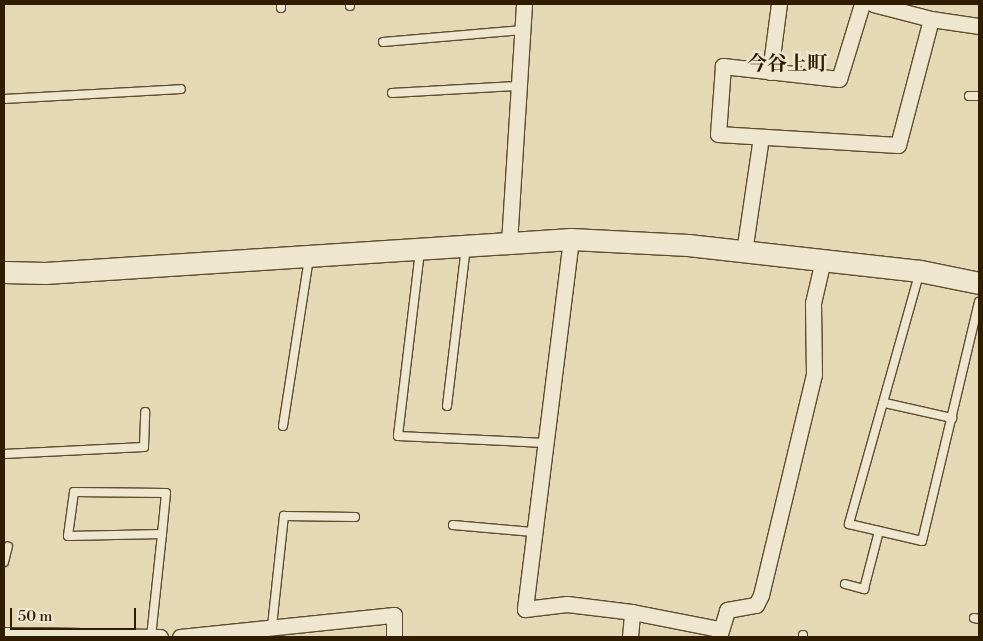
<!DOCTYPE html>
<meta charset="utf-8">
<style>
body{margin:0}
#map{position:relative;width:983px;height:641px;overflow:hidden;background:#e5d8b5;font-family:"Libre Bodoni","Noto Serif JP",serif}
div>[style]{position:absolute}
.roads{filter:drop-shadow(1px 0 #5d4c2d) drop-shadow(-1px 0 #5d4c2d) drop-shadow(0 1px #5d4c2d) drop-shadow(0 -1px #5d4c2d)}
.lane>*{height:8px;margin:-4px;padding:0 4px;transform-origin:4px;border-radius:4px;background:#eee6cf}
.street>*{height:15px;margin:-7.5px;padding:0 7.5px;transform-origin:7.5px;border-radius:7.5px;background:#eee6cf}
.secondary>*{height:21px;margin:-10.5px;padding:0 10.5px;transform-origin:10.5px;border-radius:10.5px;background:#eee6cf}
span{translate:-50% -50%;white-space:nowrap;text-align:center;line-height:1.15;-webkit-text-stroke:5px #eee6cf;paint-order:stroke}
.neighbourhood-label{font-size:20px;color:#301d00;font-weight:700}
.frame{position:absolute;inset:0;border:5px solid #301d00;pointer-events:none}
.scale{position:absolute;left:10px;top:608px;width:126px;height:22px;box-sizing:border-box;border:2px solid #301d00;border-top:0;padding-left:6px;font-size:15px;line-height:18px;white-space:nowrap;color:#301d00;-webkit-text-stroke:4px #eee6cf;paint-order:stroke}
</style>
<div id="map">
<div class="roads">
<div class="lane">
<i style="left:350px;top:6px;width:2px;rotate:-90deg"></i>
<i style="left:281px;top:8px;width:4px;rotate:-90deg"></i>
<i style="left:383px;top:42px;width:140px;rotate:-4.9deg"></i>
<i style="left:392px;top:93px;width:125px;rotate:-3.2deg"></i>
<i style="left:969px;top:96px;width:10px"></i>
<i style="left:4px;top:99px;width:177px;rotate:-3.2deg"></i>
<i style="left:420px;top:251px;width:186px;rotate:96.8deg"></i>
<i style="left:398px;top:436px;width:147px;rotate:2.7deg"></i>
<i style="left:920px;top:271px;width:263px;rotate:105.7deg"></i>
<i style="left:849px;top:524px;width:75px;rotate:13.1deg"></i>
<i style="left:922px;top:541px;width:246px;rotate:-76.6deg"></i>
<i style="left:885px;top:403px;width:69px;rotate:12.6deg"></i>
<i style="left:447px;top:406px;width:160px;rotate:-83.2deg"></i>
<i style="left:283px;top:426px;width:170px;rotate:-81.2deg"></i>
<i style="left:4px;top:454px;width:140px;rotate:-2.9deg"></i>
<i style="left:144px;top:447px;width:35px;rotate:-88deg"></i>
<i style="left:453px;top:525px;width:80px;rotate:5deg"></i>
<i style="left:4px;top:562px;width:16px;rotate:-76deg"></i>
<i style="left:845px;top:584px;width:20px;rotate:15deg"></i>
<i style="left:864px;top:589px;width:60px;rotate:-75.5deg"></i>
<i style="left:974px;top:618px;width:5px;rotate:11deg"></i>
<i style="left:272px;top:626px;width:111px;rotate:-83.8deg"></i>
<i style="left:284px;top:516px;width:71px;rotate:0.8deg"></i>
<i style="left:151px;top:637px;width:104px;rotate:-83.9deg"></i>
<i style="left:162px;top:534px;width:41px;rotate:-84.4deg"></i>
<i style="left:166px;top:493px;width:92px;rotate:-179.4deg"></i>
<i style="left:74px;top:492px;width:44px;rotate:97.8deg"></i>
<i style="left:68px;top:536px;width:94px;rotate:-1.2deg"></i>
<i style="left:803px;top:637px;width:2px;rotate:-90deg"></i>
</div>
<div class="street">
<i style="left:862px;top:4px;width:78px;rotate:107deg"></i>
<i style="left:839px;top:79px;width:117px;rotate:-173.6deg"></i>
<i style="left:723px;top:66px;width:68px;rotate:94.2deg"></i>
<i style="left:718px;top:134px;width:180px;rotate:3.5deg"></i>
<i style="left:898px;top:145px;width:130px;rotate:-75.3deg"></i>
<i style="left:873px;top:4px;width:60px;rotate:14.5deg"></i>
<i style="left:931px;top:19px;width:49px;rotate:8.3deg"></i>
<i style="left:770px;top:72px;width:69px;rotate:-82.5deg"></i>
<i style="left:571px;top:239px;width:373px;rotate:97.1deg"></i>
<i style="left:525px;top:609px;width:42px;rotate:-6.8deg"></i>
<i style="left:567px;top:604px;width:65px;rotate:7deg"></i>
<i style="left:632px;top:612px;width:89px;rotate:11.1deg"></i>
<i style="left:509px;top:243px;width:239px;rotate:-86.4deg"></i>
<i style="left:744px;top:252px;width:116px;rotate:-81.6deg"></i>
<i style="left:4px;top:635px;width:156px;rotate:0.7deg"></i>
<i style="left:180px;top:637px;width:215px;rotate:-5.9deg"></i>
<i style="left:394px;top:615px;width:22px;rotate:90deg"></i>
<i style="left:630px;top:637px;width:25px;rotate:-85deg"></i>
<i style="left:719px;top:637px;width:28px;rotate:-73deg"></i>
<i style="left:727px;top:610px;width:29px;rotate:-10deg"></i>
<i style="left:756px;top:605px;width:11px;rotate:-63deg"></i>
<i style="left:761px;top:595px;width:226px;rotate:-76.5deg"></i>
<i style="left:814px;top:375px;width:72px;rotate:-90.8deg"></i>
<i style="left:813px;top:303px;width:44px;rotate:-76.9deg"></i>
</div>
<div class="secondary">
<i style="left:4px;top:272px;width:41px;rotate:1.4deg"></i>
<i style="left:45px;top:273px;width:527px;rotate:-3.7deg"></i>
<i style="left:571px;top:239px;width:117px;rotate:2.9deg"></i>
<i style="left:688px;top:245px;width:233px;rotate:6.4deg"></i>
<i style="left:920px;top:271px;width:60px;rotate:11.5deg"></i>
</div>
</div>
<div class="neighbourhood-label">
<span style="left:787px;top:64px">今谷上町</span>
</div>
<div class="frame"></div>
<div class="scale">50 m</div>
</div>
